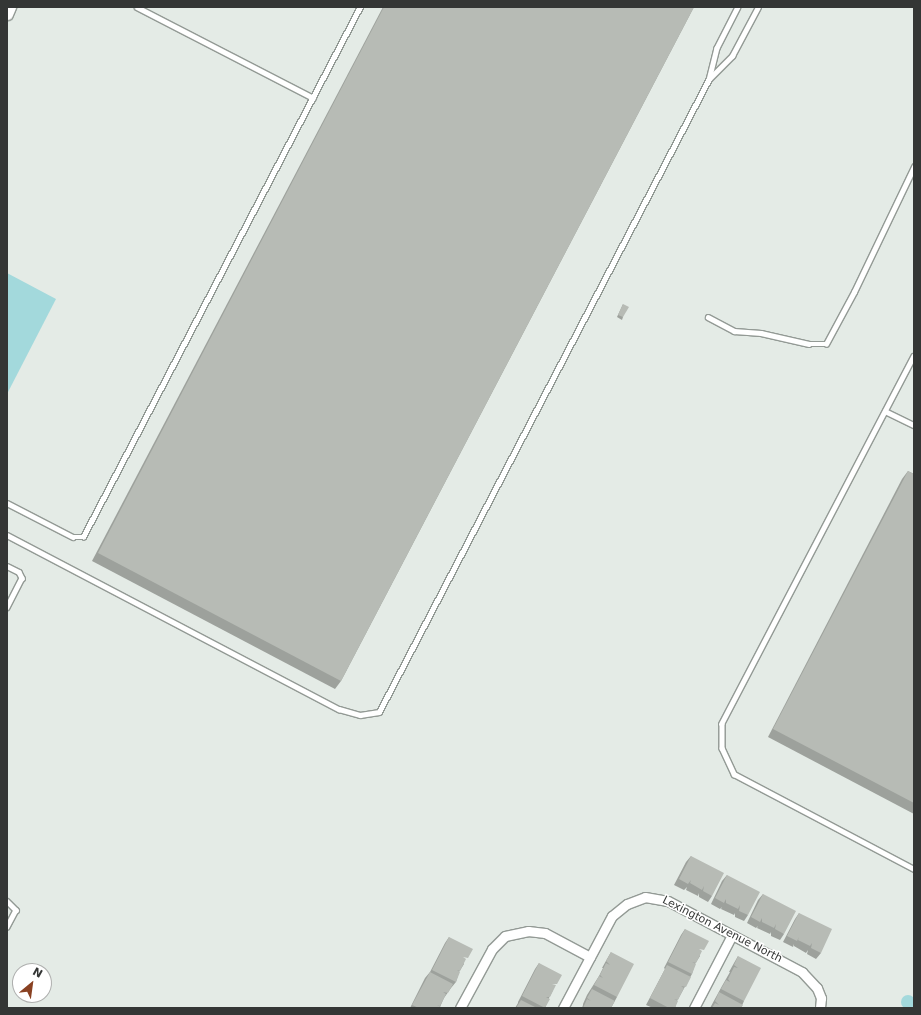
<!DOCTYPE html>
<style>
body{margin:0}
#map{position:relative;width:921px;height:1015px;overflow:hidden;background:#e4ebe6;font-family:"DejaVu Sans",sans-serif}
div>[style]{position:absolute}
.water>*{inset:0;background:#a3d9dc}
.round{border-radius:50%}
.roads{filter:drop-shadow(1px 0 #939a95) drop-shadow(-1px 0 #939a95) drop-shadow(0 1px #939a95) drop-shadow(0 -1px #939a95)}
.service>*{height:4.5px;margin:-2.25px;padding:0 2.25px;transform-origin:2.25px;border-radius:2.25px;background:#fff}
.minor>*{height:9px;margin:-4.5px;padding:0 4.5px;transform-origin:4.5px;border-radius:4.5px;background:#fff}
.tertiary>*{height:11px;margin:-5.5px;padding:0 5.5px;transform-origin:5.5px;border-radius:5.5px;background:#fff}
.wall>*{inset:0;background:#9da19c}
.building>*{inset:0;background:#b7bbb5}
span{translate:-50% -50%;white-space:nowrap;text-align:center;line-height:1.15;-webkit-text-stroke:3px #fff;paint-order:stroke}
.street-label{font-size:11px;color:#343635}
.frame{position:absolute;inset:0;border:8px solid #343635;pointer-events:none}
.north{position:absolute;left:12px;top:963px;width:40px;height:40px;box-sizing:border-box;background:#fff;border:1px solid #aeafae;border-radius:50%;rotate:29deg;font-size:11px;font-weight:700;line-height:16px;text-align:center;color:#343635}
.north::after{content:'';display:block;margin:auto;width:14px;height:18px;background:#894122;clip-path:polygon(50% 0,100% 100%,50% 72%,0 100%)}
</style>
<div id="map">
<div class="water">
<i style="clip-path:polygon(7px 273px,56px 299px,7px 394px)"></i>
<i class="round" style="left:901px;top:995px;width:14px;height:14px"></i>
</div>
<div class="roads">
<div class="service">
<i style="left:137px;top:7px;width:198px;rotate:27.3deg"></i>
<i style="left:738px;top:7px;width:46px;rotate:117.1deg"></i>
<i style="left:717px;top:48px;width:32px;rotate:104deg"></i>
<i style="left:709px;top:79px;width:33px;rotate:-45deg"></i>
<i style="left:732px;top:56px;width:55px;rotate:-62deg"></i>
<i style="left:708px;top:317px;width:30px;rotate:28deg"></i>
<i style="left:734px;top:331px;width:27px;rotate:4deg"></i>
<i style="left:761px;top:333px;width:49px;rotate:12.9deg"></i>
<i style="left:809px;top:344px;width:17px"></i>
<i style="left:826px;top:344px;width:59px;rotate:-61.7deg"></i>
<i style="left:854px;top:292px;width:139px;rotate:-64.4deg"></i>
<i style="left:914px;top:356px;width:415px;rotate:117.6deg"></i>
<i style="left:722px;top:724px;width:24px;rotate:90deg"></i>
<i style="left:722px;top:748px;width:29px;rotate:65deg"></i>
<i style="left:734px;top:774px;width:204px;rotate:27.8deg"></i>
<i style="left:885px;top:411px;width:32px;rotate:26deg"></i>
<i style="left:7px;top:503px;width:74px;rotate:27.3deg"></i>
<i style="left:73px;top:537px;width:10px"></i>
<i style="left:83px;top:537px;width:598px;rotate:-62.41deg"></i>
<i style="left:7px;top:535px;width:375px;rotate:27.7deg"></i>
<i style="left:339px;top:709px;width:22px;rotate:16deg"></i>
<i style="left:360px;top:715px;width:19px;rotate:-9deg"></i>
<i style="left:379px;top:712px;width:714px;rotate:-62.47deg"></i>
<i style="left:7px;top:566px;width:13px;rotate:27deg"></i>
<i style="left:19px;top:572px;width:7px;rotate:63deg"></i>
<i style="left:22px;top:578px;width:33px;rotate:117deg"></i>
<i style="left:7px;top:901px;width:13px;rotate:45deg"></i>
<i style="left:16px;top:910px;width:19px;rotate:118deg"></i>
</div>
<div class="minor">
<i style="left:460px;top:1008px;width:67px;rotate:-61.5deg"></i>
<i style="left:492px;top:949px;width:18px;rotate:-45deg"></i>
<i style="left:505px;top:936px;width:24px;rotate:-12deg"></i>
<i style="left:528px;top:931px;width:17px;rotate:7deg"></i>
<i style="left:545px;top:933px;width:51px;rotate:28.1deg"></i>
<i style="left:563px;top:1008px;width:104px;rotate:-62deg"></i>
<i style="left:612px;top:916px;width:19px;rotate:-39deg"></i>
<i style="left:627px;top:904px;width:19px;rotate:-21deg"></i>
<i style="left:645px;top:897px;width:23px;rotate:10deg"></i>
<i style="left:668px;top:901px;width:152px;rotate:27.9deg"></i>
<i style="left:802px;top:972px;width:22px;rotate:47deg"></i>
<i style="left:817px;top:988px;width:11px;rotate:68deg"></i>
<i style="left:821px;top:998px;width:10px;rotate:96deg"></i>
<i style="left:694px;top:1008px;width:82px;rotate:-62.5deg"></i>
</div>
<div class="tertiary">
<i style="left:7px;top:14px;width:8px;rotate:-67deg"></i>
</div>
</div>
<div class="wall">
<i style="clip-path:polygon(383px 7px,694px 7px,341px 681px,335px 689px,92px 561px)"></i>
<i style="clip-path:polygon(623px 304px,623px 317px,622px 320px,617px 317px)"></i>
<i style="clip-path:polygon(908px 471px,914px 474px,914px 814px,768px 737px,902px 479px)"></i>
<i style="clip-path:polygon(691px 856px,712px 896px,708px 902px,699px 897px,699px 893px,698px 896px,686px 890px,687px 887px,684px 890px,674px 885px,686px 862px)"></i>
<i style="clip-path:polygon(727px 875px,748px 915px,744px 921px,735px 917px,735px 913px,734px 915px,721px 909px,722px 907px,720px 909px,711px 904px,722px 881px)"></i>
<i style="clip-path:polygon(763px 894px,784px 934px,780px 940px,771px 936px,771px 932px,770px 934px,757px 928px,758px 926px,756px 928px,747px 923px,758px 900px)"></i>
<i style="clip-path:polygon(799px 913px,821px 953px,816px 959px,807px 954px,808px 950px,806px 953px,794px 946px,794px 944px,793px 947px,783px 942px,795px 919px)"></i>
<i style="clip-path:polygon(685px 929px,700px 956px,695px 964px,692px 974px,677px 1001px,675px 1008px,653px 1008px,646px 1005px,665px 969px,664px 968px,681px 935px)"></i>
<i style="clip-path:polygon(449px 937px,464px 964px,459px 972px,456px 982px,451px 988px,444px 998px,440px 1007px,440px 1008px,410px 1008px,425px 978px,430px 972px,445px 943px)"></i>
<i style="clip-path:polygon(611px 952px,617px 997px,611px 1008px,582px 1008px,583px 1005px,583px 1004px,587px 995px,599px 976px,603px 968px,602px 968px,607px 959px)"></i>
<i style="clip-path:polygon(738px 956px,744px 1001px,741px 1008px,710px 1008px,722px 986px,730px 972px,729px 972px,734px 963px)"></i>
<i style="clip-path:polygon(539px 963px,553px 990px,549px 998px,545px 1008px,515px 1008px,518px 1003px,518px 1002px,535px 969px)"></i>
</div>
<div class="building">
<i style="clip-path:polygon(384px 7px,694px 7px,341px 681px,98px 553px)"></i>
<i style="clip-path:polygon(623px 304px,629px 307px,623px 317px,618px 315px)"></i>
<i style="clip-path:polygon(908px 471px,914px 474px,914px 803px,773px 729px)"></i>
<i style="clip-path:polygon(691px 856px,724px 873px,712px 896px,703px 891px,704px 886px,702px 890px,690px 883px,691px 880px,688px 884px,679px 879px)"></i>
<i style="clip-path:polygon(727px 875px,760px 892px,748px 915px,739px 911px,740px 905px,738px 909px,726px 903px,726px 899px,724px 903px,715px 898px)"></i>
<i style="clip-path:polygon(763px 894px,796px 911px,784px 934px,775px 929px,776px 924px,774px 928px,762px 922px,762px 918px,760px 922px,751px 917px)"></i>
<i style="clip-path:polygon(799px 913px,832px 929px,821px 953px,811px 948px,812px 943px,810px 946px,798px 940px,799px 937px,797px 941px,787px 936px)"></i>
<i style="clip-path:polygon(685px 929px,709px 941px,704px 950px,699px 949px,702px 951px,696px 963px,692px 962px,696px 964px,692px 974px,668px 962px)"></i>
<i style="clip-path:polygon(449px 937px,473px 949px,468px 958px,463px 957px,466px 959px,460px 971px,457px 970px,460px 972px,456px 982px,432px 970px)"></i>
<i style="clip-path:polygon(611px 952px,634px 964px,617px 997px,594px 985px,599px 976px,603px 978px,600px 975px,606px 963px,610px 965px,606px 961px)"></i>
<i style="clip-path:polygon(738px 956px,761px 968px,744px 1001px,721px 989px,726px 980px,730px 982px,728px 979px,734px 967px,738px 968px,734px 965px)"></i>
<i style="clip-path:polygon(539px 963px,562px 975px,557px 984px,552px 984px,556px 985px,550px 997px,546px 997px,550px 999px,545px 1008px,522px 996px)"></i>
<i style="clip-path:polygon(667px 965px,691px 977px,686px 987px,681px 986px,684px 988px,678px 1000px,674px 999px,678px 1001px,675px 1008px,669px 1008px,650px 998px)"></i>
<i style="clip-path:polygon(430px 972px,453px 984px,448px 993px,443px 992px,446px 994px,440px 1006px,437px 1005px,441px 1007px,440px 1008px,419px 1008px,412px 1005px)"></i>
<i style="clip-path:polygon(592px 989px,615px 1001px,611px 1008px,583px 1008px,587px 999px,591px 1001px,587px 998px)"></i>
<i style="clip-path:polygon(719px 992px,743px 1005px,741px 1008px,712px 1008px,715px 1003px,719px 1005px,715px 1001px)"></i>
<i style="clip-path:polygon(521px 1000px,537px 1008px,516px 1008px)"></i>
</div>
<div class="street-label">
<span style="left:722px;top:930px;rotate:27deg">Lexington Avenue North</span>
</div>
<div class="frame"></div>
<div class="north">N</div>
</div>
